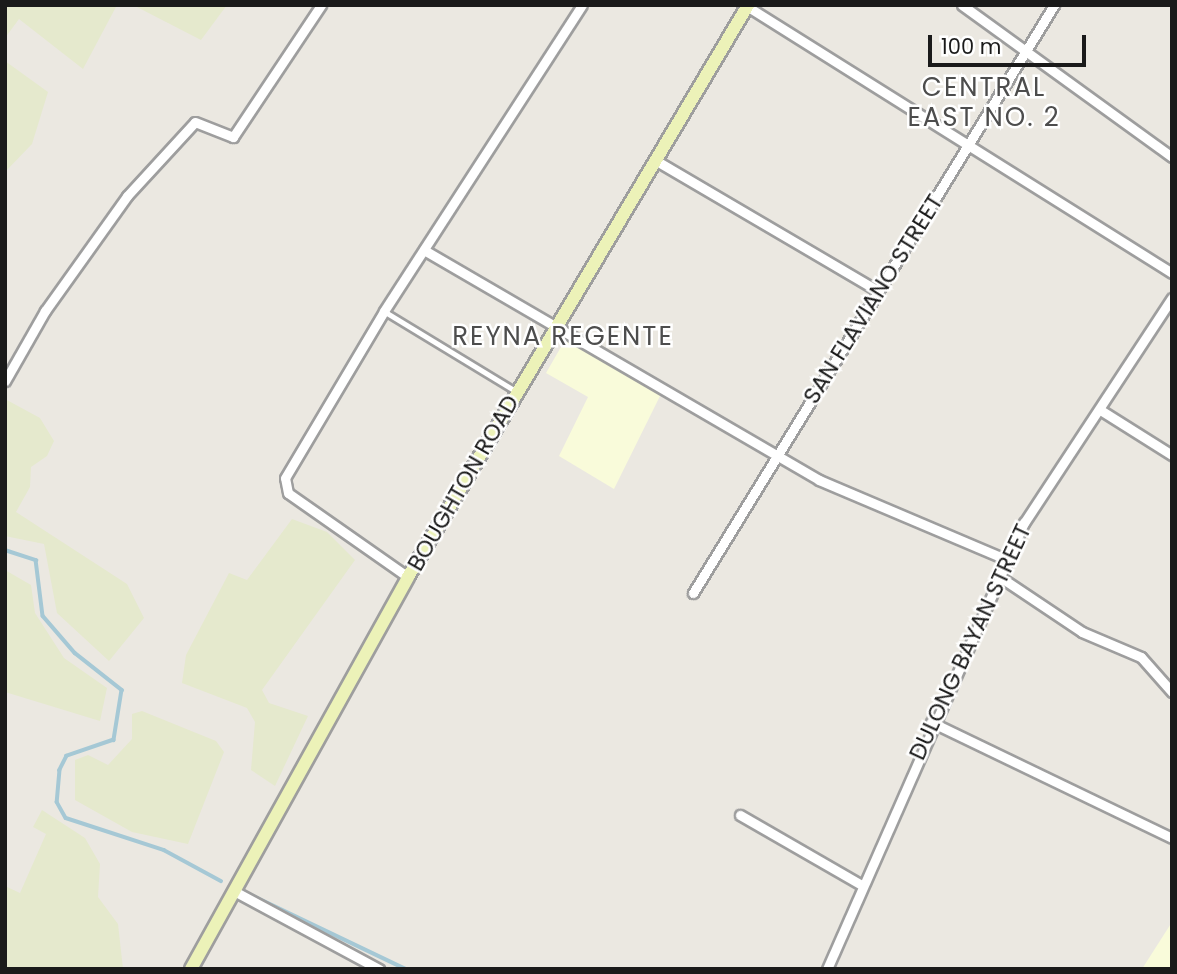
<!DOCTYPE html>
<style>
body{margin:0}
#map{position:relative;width:1177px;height:974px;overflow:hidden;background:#ebe8e1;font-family:Poppins,sans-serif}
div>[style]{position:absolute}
.education>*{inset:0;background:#f9fbda}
.farmland>*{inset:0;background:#e5e9cd}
.stream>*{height:3.5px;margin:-1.75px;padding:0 1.75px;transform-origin:1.75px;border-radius:1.75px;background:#a5c8d5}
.roads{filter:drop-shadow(2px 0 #9e9e9e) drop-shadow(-2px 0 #9e9e9e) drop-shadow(0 2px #9e9e9e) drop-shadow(0 -2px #9e9e9e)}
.lane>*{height:4.5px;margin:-2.25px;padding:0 2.25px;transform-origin:2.25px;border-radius:2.25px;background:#fff}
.street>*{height:9px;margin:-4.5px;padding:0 4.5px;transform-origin:4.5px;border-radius:4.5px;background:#fff}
.secondary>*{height:12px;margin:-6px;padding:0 6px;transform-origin:6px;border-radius:6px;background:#ecf2b8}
span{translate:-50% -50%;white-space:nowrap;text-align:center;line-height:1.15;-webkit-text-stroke:5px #fff;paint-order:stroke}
.street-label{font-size:23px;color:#1a1a1a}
.quarter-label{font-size:26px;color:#4d4d4d;letter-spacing:2px}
.frame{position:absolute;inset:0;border:7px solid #1a1a1a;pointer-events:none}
.scale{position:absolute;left:928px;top:35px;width:158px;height:32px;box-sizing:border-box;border:4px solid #1a1a1a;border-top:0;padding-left:9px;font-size:21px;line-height:24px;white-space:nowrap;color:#1a1a1a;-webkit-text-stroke:5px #fff;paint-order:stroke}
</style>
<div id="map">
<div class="education">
<i style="clip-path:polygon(565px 340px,661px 394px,614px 489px,559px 456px,588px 397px,546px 373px)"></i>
<i style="clip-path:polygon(1172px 922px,1172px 969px,1142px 969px)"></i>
</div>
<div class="farmland">
<i style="clip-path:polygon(5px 5px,117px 5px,83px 69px,19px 19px,5px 38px)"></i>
<i style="clip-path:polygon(133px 5px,227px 5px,201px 40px)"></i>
<i style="clip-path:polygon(5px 61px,48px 92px,32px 144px,5px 172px)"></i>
<i style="clip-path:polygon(5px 399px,40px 418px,54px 441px,47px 456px,31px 467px,30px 487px,16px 512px,127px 584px,144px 618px,109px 661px,57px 613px,44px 544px,5px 536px)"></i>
<i style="clip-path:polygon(292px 519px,327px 532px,355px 560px,262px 690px,269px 703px,308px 716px,275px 786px,251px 770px,255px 722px,247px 708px,182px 683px,186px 655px,229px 573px,247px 580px)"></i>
<i style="clip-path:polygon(5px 570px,31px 585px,35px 613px,64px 658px,107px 688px,100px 721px,5px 692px)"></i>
<i style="clip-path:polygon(142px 711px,216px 741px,224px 752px,188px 844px,132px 832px,75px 800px,75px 760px,88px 755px,108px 765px,132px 739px,132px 714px)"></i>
<i style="clip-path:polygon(42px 810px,85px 838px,100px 864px,98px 897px,118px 924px,123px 969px,5px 969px,5px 886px,20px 893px,46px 834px,33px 827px)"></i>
</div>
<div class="stream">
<i style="left:5px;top:550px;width:33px;rotate:18deg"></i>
<i style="left:36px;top:560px;width:56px;rotate:82.9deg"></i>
<i style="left:43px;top:616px;width:49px;rotate:49.1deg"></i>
<i style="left:75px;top:653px;width:60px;rotate:38.2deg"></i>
<i style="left:122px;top:690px;width:51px;rotate:99.1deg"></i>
<i style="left:114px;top:740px;width:50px;rotate:161.2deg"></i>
<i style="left:67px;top:756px;width:16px;rotate:117deg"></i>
<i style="left:60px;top:770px;width:32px;rotate:95deg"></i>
<i style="left:57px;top:802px;width:18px;rotate:61deg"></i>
<i style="left:66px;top:818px;width:103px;rotate:18.1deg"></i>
<i style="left:164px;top:850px;width:65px;rotate:28.5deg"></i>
<i style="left:243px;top:891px;width:181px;rotate:25.6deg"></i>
</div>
<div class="roads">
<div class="lane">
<i style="left:384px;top:311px;width:156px;rotate:31.3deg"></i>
</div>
<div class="street">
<i style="left:745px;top:5px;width:504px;rotate:32.11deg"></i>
<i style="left:962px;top:5px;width:259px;rotate:35.9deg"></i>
<i style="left:655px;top:160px;width:257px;rotate:30.4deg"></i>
<i style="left:424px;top:250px;width:457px;rotate:30.2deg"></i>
<i style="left:819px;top:480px;width:202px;rotate:23deg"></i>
<i style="left:5px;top:381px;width:81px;rotate:-60.3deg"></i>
<i style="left:45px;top:311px;width:141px;rotate:-54.5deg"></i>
<i style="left:127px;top:196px;width:100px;rotate:-47.4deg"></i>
<i style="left:195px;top:122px;width:41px;rotate:21.5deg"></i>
<i style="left:233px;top:137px;width:159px;rotate:-56.3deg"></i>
<i style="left:1102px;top:411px;width:83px;rotate:32.2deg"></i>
<i style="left:997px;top:575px;width:102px;rotate:33.8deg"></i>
<i style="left:1082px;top:632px;width:64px;rotate:23deg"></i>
<i style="left:1141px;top:657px;width:47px;rotate:48.5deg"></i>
<i style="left:408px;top:577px;width:146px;rotate:-145deg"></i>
<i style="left:288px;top:493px;width:15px;rotate:-101deg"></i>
<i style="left:285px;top:478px;width:194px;rotate:-59.3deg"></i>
<i style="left:384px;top:311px;width:364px;rotate:-57.1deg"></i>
<i style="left:693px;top:593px;width:690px;rotate:-58.45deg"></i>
<i style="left:931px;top:722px;width:267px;rotate:25.7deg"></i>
<i style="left:740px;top:815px;width:138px;rotate:29.9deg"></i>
<i style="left:234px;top:891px;width:165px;rotate:28.3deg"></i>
<i style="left:827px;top:969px;width:488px;rotate:-66.2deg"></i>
<i style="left:1024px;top:523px;width:269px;rotate:-56.7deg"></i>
</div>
<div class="secondary">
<i style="left:191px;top:969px;width:448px;rotate:-61deg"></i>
<i style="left:408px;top:577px;width:665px;rotate:-59.27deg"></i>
</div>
</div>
<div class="street-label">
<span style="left:873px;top:299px;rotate:-58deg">SAN FLAVIANO STREET</span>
<span style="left:463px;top:483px;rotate:-60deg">BOUGHTON ROAD</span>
<span style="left:970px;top:642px;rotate:-65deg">DULONG BAYAN STREET</span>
</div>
<div class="quarter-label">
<span style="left:984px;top:103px">CENTRAL<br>EAST NO. 2</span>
<span style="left:563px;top:337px">REYNA REGENTE</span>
</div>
<div class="frame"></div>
<div class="scale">100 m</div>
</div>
